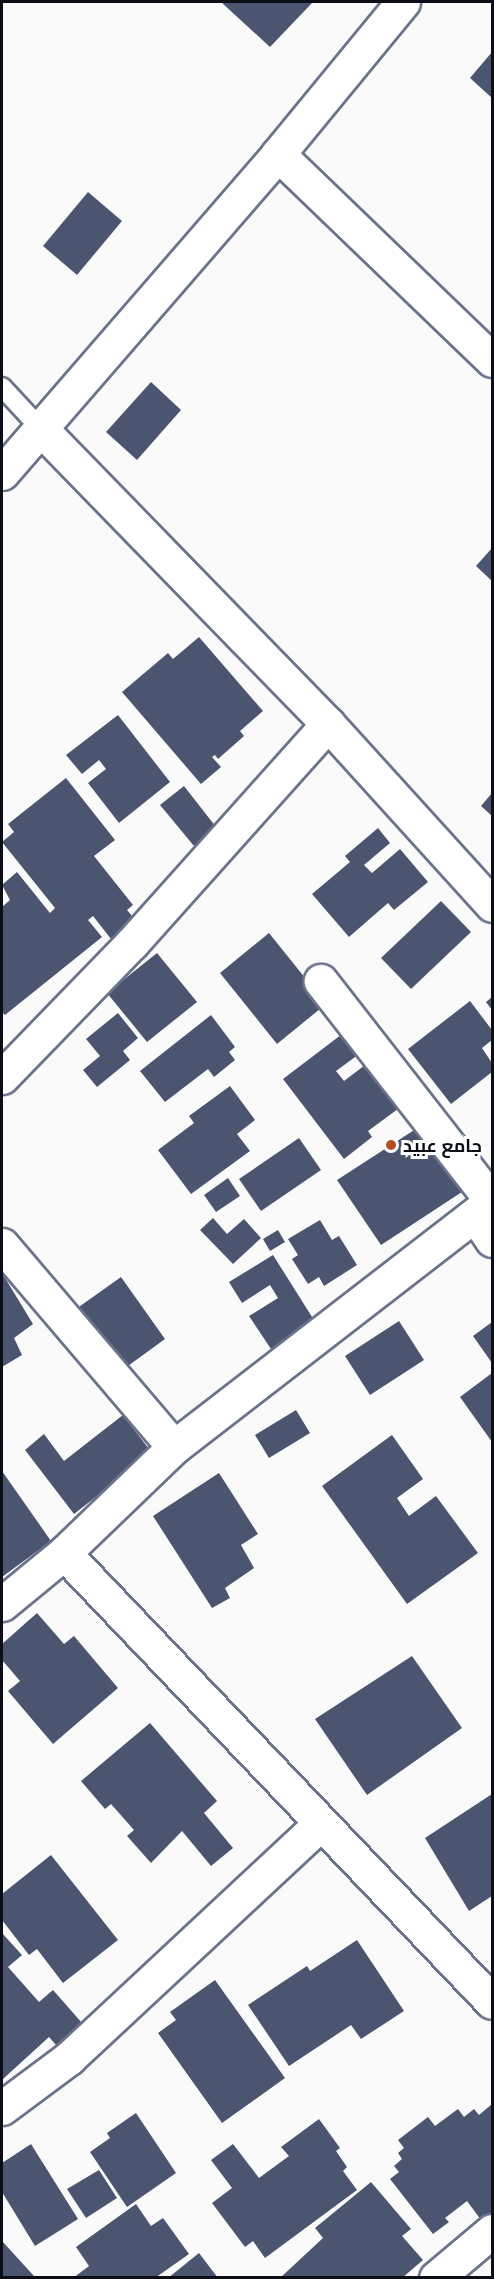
<!DOCTYPE html>
<meta charset="utf-8">
<style>
body{margin:0}
#map{position:relative;width:494px;height:2279px;overflow:hidden;background:#fafafa;font-family:"Golos Text",Cairo,sans-serif}
div>[style]{position:absolute}
.building>*{inset:0;background:#4b5570}
.roads{filter:drop-shadow(2px 0 #6a738a) drop-shadow(-2px 0 #6a738a) drop-shadow(0 2px #6a738a) drop-shadow(0 -2px #6a738a)}
.service>*{height:18px;margin:-9px;padding:0 9px;transform-origin:9px;border-radius:9px;background:#fff}
.minor>*{height:33px;margin:-16.5px;padding:0 16.5px;transform-origin:16.5px;border-radius:16.5px;background:#fff}
.dots>*{width:16px;height:16px;translate:-50% -50%;box-sizing:border-box;border:3px solid #fff;border-radius:50%}
span{translate:-50% -50%;white-space:nowrap;text-align:center;line-height:1.15;-webkit-text-stroke:6px #fff;paint-order:stroke}
.poi-label{font-size:18px;color:#0b0e16;font-weight:700}
.left{translate:0 -50%;text-align:left}
.frame{position:absolute;inset:0;border:3px solid #0b0e16;pointer-events:none}
</style>
<div id="map">
<div class="building">
<i style="clip-path:polygon(221px 2px,313px 2px,270px 47px)"></i>
<i style="clip-path:polygon(492px 52px,492px 98px,470px 78px)"></i>
<i style="clip-path:polygon(88px 192px,122px 221px,77px 275px,43px 246px)"></i>
<i style="clip-path:polygon(151px 382px,181px 410px,137px 460px,106px 432px)"></i>
<i style="clip-path:polygon(492px 548px,492px 581px,476px 566px)"></i>
<i style="clip-path:polygon(199px 637px,263px 711px,240px 731px,244px 736px,218px 759px,215px 755px,212px 757px,221px 767px,201px 784px,122px 692px,168px 653px,173px 659px)"></i>
<i style="clip-path:polygon(118px 715px,170px 782px,119px 823px,88px 783px,106px 769px,99px 760px,82px 774px,66px 755px)"></i>
<i style="clip-path:polygon(66px 778px,115px 840px,94px 856px,133px 905px,127px 910px,139px 924px,115px 944px,93px 916px,88px 920px,102px 937px,5px 1015px,2px 1012px,2px 907px,10px 900px,2px 885px,17px 872px,50px 913px,55px 908px,2px 842px,14px 832px,8px 824px)"></i>
<i style="clip-path:polygon(184px 786px,216px 827px,194px 846px,160px 805px)"></i>
<i style="clip-path:polygon(492px 793px,492px 816px,481px 806px)"></i>
<i style="clip-path:polygon(378px 828px,390px 843px,364px 865px,372px 873px,400px 849px,428px 882px,394px 910px,388px 903px,349px 937px,312px 894px,350px 862px,345px 856px)"></i>
<i style="clip-path:polygon(441px 901px,471px 932px,411px 989px,381px 958px)"></i>
<i style="clip-path:polygon(269px 933px,326px 1004px,277px 1044px,220px 973px)"></i>
<i style="clip-path:polygon(157px 953px,197px 1002px,147px 1042px,107px 993px)"></i>
<i style="clip-path:polygon(492px 997px,492px 1010px,486px 1002px)"></i>
<i style="clip-path:polygon(470px 1001px,492px 1030px,492px 1040px,482px 1048px,492px 1063px,492px 1072px,451px 1104px,408px 1049px)"></i>
<i style="clip-path:polygon(118px 1013px,138px 1038px,123px 1051px,130px 1060px,97px 1087px,83px 1070px,100px 1056px,86px 1039px)"></i>
<i style="clip-path:polygon(211px 1015px,235px 1047px,229px 1052px,235px 1060px,214px 1077px,208px 1069px,165px 1102px,140px 1071px)"></i>
<i style="clip-path:polygon(354px 1025px,370px 1046px,336px 1071px,344px 1081px,377px 1056px,410px 1100px,368px 1131px,372px 1137px,344px 1159px,283px 1079px)"></i>
<i style="clip-path:polygon(230px 1086px,255px 1120px,237px 1134px,250px 1151px,191px 1194px,158px 1150px,194px 1123px,189px 1116px)"></i>
<i style="clip-path:polygon(422px 1125px,465px 1190px,381px 1245px,337px 1180px)"></i>
<i style="clip-path:polygon(299px 1138px,321px 1170px,261px 1211px,239px 1179px)"></i>
<i style="clip-path:polygon(228px 1178px,240px 1196px,216px 1212px,204px 1195px)"></i>
<i style="clip-path:polygon(213px 1218px,227px 1234px,244px 1219px,261px 1238px,233px 1264px,200px 1230px)"></i>
<i style="clip-path:polygon(320px 1220px,332px 1240px,339px 1236px,357px 1265px,324px 1286px,319px 1277px,308px 1284px,292px 1259px,298px 1255px,288px 1239px)"></i>
<i style="clip-path:polygon(278px 1230px,285px 1242px,270px 1251px,263px 1239px)"></i>
<i style="clip-path:polygon(273px 1255px,319px 1328px,275px 1355px,249px 1316px,278px 1298px,270px 1285px,242px 1303px,229px 1282px)"></i>
<i style="clip-path:polygon(2px 1273px,33px 1324px,14px 1338px,22px 1355px,2px 1367px)"></i>
<i style="clip-path:polygon(121px 1277px,165px 1339px,121px 1371px,76px 1309px)"></i>
<i style="clip-path:polygon(399px 1321px,424px 1360px,370px 1395px,345px 1356px)"></i>
<i style="clip-path:polygon(492px 1322px,492px 1363px,473px 1336px)"></i>
<i style="clip-path:polygon(492px 1373px,492px 1442px,460px 1397px)"></i>
<i style="clip-path:polygon(296px 1410px,310px 1433px,269px 1458px,255px 1435px)"></i>
<i style="clip-path:polygon(123px 1415px,152px 1453px,74px 1514px,25px 1450px,44px 1434px,64px 1461px)"></i>
<i style="clip-path:polygon(392px 1435px,423px 1479px,397px 1498px,409px 1516px,436px 1496px,478px 1553px,407px 1604px,322px 1486px)"></i>
<i style="clip-path:polygon(2px 1471px,51px 1541px,2px 1577px)"></i>
<i style="clip-path:polygon(219px 1473px,258px 1534px,241px 1545px,254px 1568px,225px 1588px,230px 1598px,212px 1608px,153px 1516px)"></i>
<i style="clip-path:polygon(37px 1613px,64px 1644px,74px 1636px,118px 1688px,53px 1744px,8px 1691px,20px 1681px,2px 1660px,2px 1644px)"></i>
<i style="clip-path:polygon(412px 1656px,462px 1728px,367px 1795px,315px 1719px)"></i>
<i style="clip-path:polygon(150px 1723px,217px 1801px,204px 1813px,233px 1848px,211px 1866px,182px 1831px,151px 1863px,127px 1836px,134px 1830px,111px 1804px,105px 1809px,81px 1781px)"></i>
<i style="clip-path:polygon(492px 1794px,492px 1896px,469px 1911px,425px 1838px)"></i>
<i style="clip-path:polygon(51px 1855px,118px 1940px,63px 1983px,37px 1949px,29px 1955px,2px 1920px,2px 1894px)"></i>
<i style="clip-path:polygon(2px 1933px,22px 1955px,8px 1967px,39px 2002px,53px 1990px,89px 2031px,64px 2054px,49px 2037px,3px 2079px)"></i>
<i style="clip-path:polygon(357px 1940px,404px 2011px,361px 2039px,351px 2025px,289px 2066px,248px 2005px,307px 1966px,310px 1971px)"></i>
<i style="clip-path:polygon(215px 1980px,285px 2078px,222px 2123px,158px 2033px,176px 2020px,170px 2012px)"></i>
<i style="clip-path:polygon(492px 2104px,492px 2224px,487px 2228px,467px 2201px,445px 2218px,449px 2222px,433px 2234px,390px 2179px,399px 2172px,394px 2166px,402px 2159px,398px 2153px,404px 2148px,398px 2140px,428px 2117px,435px 2126px,458px 2109px,464px 2117px,474px 2109px,479px 2115px)"></i>
<i style="clip-path:polygon(136px 2113px,176px 2173px,127px 2207px,90px 2152px,110px 2138px,107px 2133px)"></i>
<i style="clip-path:polygon(319px 2119px,340px 2148px,336px 2151px,347px 2167px,343px 2171px,357px 2190px,265px 2258px,253px 2241px,245px 2247px,212px 2203px,232px 2188px,211px 2160px,233px 2144px,259px 2178px,289px 2156px,281px 2147px)"></i>
<i style="clip-path:polygon(31px 2144px,78px 2219px,35px 2246px,2px 2192px,2px 2163px)"></i>
<i style="clip-path:polygon(99px 2170px,117px 2198px,86px 2218px,67px 2189px)"></i>
<i style="clip-path:polygon(371px 2182px,411px 2229px,402px 2236px,423px 2260px,402px 2278px,280px 2278px,323px 2238px,315px 2228px)"></i>
<i style="clip-path:polygon(136px 2204px,151px 2226px,163px 2218px,189px 2254px,155px 2278px,73px 2278px,89px 2266px,76px 2247px)"></i>
<i style="clip-path:polygon(2px 2241px,34px 2276px,32px 2278px,2px 2278px)"></i>
<i style="clip-path:polygon(199px 2253px,218px 2278px,168px 2278px)"></i>
</div>
<div class="roads">
<div class="service">
<i style="left:2px;top:387px;width:57px;rotate:47.1deg"></i>
</div>
<div class="minor">
<i style="left:278px;top:154px;width:297px;rotate:43.9deg"></i>
<i style="left:41px;top:429px;width:412px;rotate:45.8deg"></i>
<i style="left:328px;top:724px;width:244px;rotate:47.8deg"></i>
<i style="left:2px;top:473px;width:422px;rotate:-49.1deg"></i>
<i style="left:278px;top:154px;width:197px;rotate:-50.6deg"></i>
<i style="left:2px;top:1077px;width:187px;rotate:-45.9deg"></i>
<i style="left:132px;top:943px;width:294px;rotate:-48.2deg"></i>
<i style="left:475px;top:1215px;width:30px;rotate:56deg"></i>
<i style="left:2px;top:1245px;width:265px;rotate:49.6deg"></i>
<i style="left:64px;top:1553px;width:620px;rotate:46.37deg"></i>
<i style="left:2px;top:1604px;width:80px;rotate:-39.4deg"></i>
<i style="left:64px;top:1553px;width:153px;rotate:-43.9deg"></i>
<i style="left:174px;top:1447px;width:402px;rotate:-37.7deg"></i>
<i style="left:492px;top:1201px;width:279px;rotate:-127.9deg"></i>
<i style="left:2px;top:2108px;width:84px;rotate:-36.7deg"></i>
<i style="left:69px;top:2058px;width:343px;rotate:-43deg"></i>
<i style="left:436px;top:2278px;width:73px;rotate:-40deg"></i>
</div>
</div>
<div class="dots">
<i style="left:391px;top:1145px;background:#b44e22"></i>
</div>
<div class="poi-label">
<span class="left" style="left:403px;top:1145px">جامع عبيد</span>
</div>
<div class="frame"></div>
</div>
